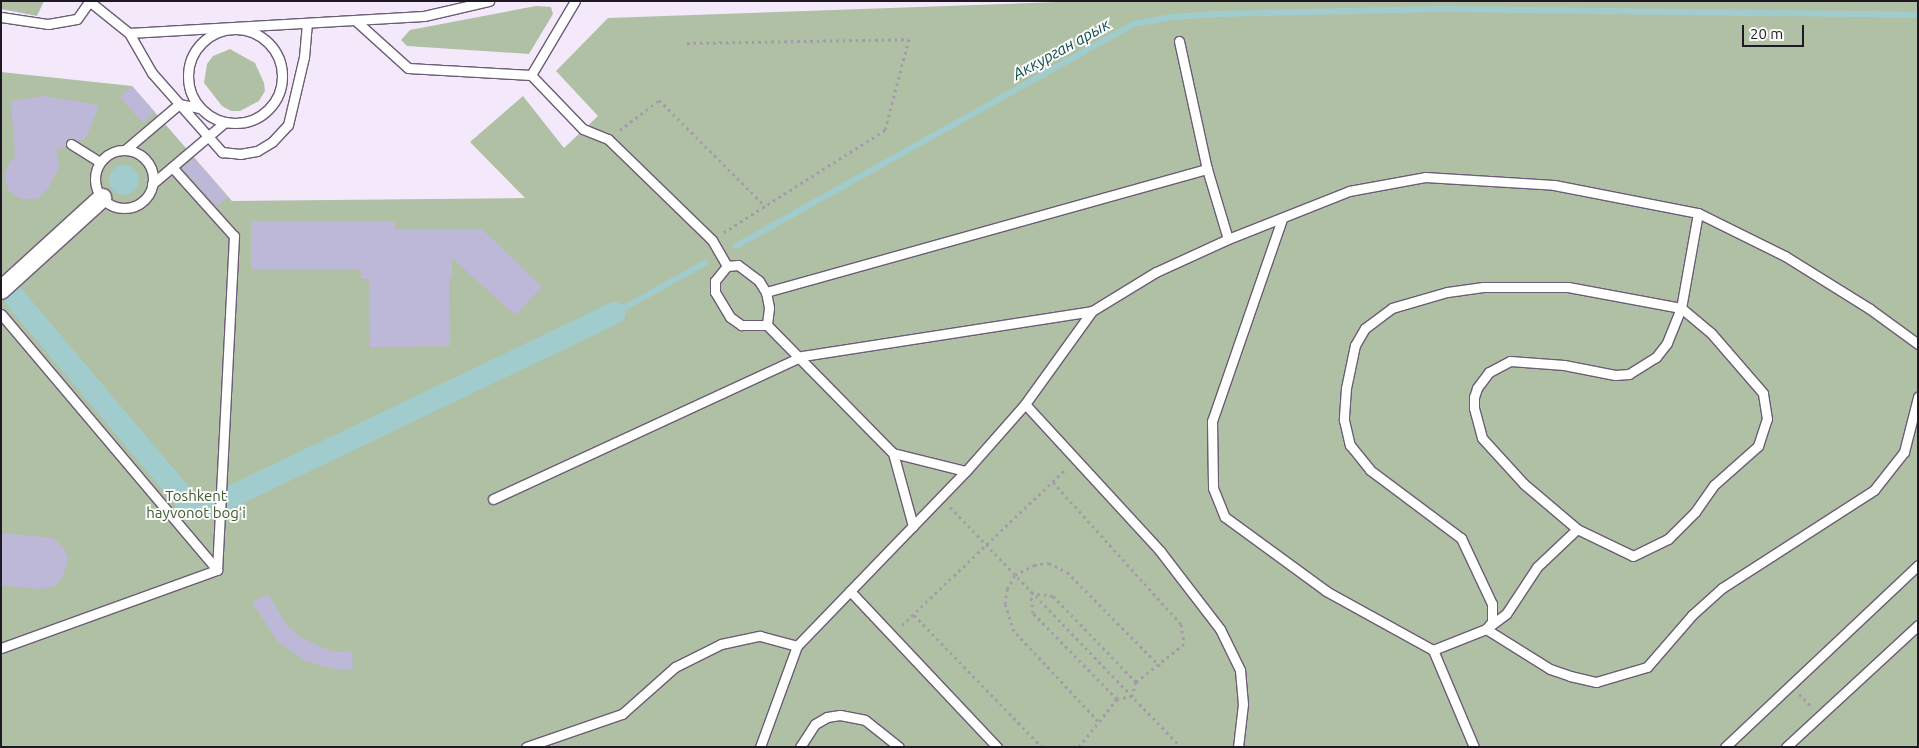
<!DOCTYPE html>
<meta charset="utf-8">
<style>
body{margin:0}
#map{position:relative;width:1919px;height:748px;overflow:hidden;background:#f4e9fb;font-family:Ubuntu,sans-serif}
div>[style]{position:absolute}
.green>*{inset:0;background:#b0c0a5}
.water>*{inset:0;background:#a1cccd}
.round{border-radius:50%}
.stream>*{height:6px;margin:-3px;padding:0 3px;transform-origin:3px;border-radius:3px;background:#a1cccd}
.canal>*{height:22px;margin:-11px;padding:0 11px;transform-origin:11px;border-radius:11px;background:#a1cccd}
.building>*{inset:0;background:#bdb7d8}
.path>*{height:3px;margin-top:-1.5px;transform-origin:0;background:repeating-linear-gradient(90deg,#a49baa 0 2.5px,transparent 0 6.5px)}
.roads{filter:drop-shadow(1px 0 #6c5c76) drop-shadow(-1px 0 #6c5c76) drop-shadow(0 1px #6c5c76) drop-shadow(0 -1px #6c5c76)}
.lane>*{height:9px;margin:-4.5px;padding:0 4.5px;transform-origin:4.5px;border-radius:4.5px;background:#fff}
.lane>.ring{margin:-4.5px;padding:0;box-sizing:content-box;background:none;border:9px solid #fff;border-radius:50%}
.street>*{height:18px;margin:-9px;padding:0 9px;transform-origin:9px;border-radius:9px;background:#fff}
span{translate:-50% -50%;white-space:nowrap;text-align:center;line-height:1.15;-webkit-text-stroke:4px #fbfbfb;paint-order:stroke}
.park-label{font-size:15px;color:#425b2e}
.water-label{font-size:16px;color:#0a4b4c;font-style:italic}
.frame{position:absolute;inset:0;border:2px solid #1f1923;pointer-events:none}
.scale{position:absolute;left:1742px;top:25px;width:62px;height:22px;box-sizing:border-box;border:2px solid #1f1923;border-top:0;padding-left:6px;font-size:15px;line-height:18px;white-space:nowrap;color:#1f1923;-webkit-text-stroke:4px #fbfbfb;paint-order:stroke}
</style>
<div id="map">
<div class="green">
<i style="clip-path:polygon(1px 1px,44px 1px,37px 16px,1px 9px)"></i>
<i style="clip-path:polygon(1085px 1px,1918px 1px,1918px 747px,1px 747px,1px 72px,132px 86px,232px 201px,525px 198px,470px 142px,523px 96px,564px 148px,598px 116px,556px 71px,608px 18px)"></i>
<i style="clip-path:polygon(536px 6px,551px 7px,553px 14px,529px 54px,407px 46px,401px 40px,410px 30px)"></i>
<i style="clip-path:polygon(230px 49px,255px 63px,264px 83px,265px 91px,259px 101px,240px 111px,231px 111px,222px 106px,204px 83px,207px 64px,213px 56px)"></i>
</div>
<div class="water">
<i class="round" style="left:109px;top:165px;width:30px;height:30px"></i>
</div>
<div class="stream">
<i style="left:736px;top:246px;width:455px;rotate:-29.2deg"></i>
<i style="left:1133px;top:24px;width:40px;rotate:-10deg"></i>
<i style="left:1172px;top:17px;width:44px;rotate:-3.9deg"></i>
<i style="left:1216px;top:14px;width:225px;rotate:-1.3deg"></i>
<i style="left:1441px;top:9px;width:477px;rotate:0.7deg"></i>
<i style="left:615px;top:313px;width:103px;rotate:-29.1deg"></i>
</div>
<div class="canal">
<i style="left:15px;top:298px;width:265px;rotate:49.8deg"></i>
<i style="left:186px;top:500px;width:15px;rotate:23deg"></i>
<i style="left:200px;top:506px;width:16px;rotate:-7deg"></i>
<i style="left:216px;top:504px;width:442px;rotate:-25.6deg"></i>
</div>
<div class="building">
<i style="clip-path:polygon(132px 86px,155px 112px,143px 123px,120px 97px)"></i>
<i style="clip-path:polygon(43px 96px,99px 105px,86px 138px,79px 141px,69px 138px,65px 147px,56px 150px,59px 167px,48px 189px,37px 199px,22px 199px,9px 191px,4px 176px,10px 162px,15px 157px,11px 101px)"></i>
<i style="clip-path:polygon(194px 158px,228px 197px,217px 207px,182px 168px)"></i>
<i style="clip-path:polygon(251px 221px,395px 222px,395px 230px,483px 230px,542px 287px,515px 315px,452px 258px,452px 278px,449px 278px,450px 346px,370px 347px,369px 279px,361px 279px,361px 270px,251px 269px)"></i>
<i style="clip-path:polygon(1px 533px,53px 538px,63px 547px,68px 558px,62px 579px,54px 586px,39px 589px,1px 585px)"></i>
<i style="clip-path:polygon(268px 594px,286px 624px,300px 637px,333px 652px,352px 651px,353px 669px,335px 669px,305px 661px,278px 642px,252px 602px)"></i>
</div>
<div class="path">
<i style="left:687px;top:43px;width:222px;rotate:-1deg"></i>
<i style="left:909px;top:39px;width:94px;rotate:104.8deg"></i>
<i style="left:885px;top:130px;width:192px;rotate:147.6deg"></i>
<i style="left:620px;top:130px;width:49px;rotate:-37.6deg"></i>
<i style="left:659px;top:100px;width:150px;rotate:45deg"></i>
<i style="left:1053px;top:482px;width:191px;rotate:48deg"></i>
<i style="left:1181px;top:624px;width:20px;rotate:81deg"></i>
<i style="left:1184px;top:644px;width:61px;rotate:141.6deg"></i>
<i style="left:1136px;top:682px;width:15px;rotate:106deg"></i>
<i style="left:1132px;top:696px;width:15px;rotate:169deg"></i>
<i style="left:1117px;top:699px;width:61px;rotate:128.4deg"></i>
<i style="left:950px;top:507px;width:333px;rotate:46.1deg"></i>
<i style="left:914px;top:615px;width:184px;rotate:45.9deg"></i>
<i style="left:902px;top:625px;width:226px;rotate:-43.6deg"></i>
<i style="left:1799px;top:694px;width:17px;rotate:45deg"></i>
<i style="left:1117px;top:699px;width:120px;rotate:-134.3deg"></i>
<i style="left:1033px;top:613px;width:20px;rotate:-96deg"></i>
<i style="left:1031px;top:593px;width:22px;rotate:8deg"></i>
<i style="left:1053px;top:596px;width:120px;rotate:46deg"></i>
<i style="left:1098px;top:721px;width:123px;rotate:-133deg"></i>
<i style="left:1014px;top:631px;width:28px;rotate:-108deg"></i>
<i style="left:1005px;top:604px;width:15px;rotate:-82deg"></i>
<i style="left:1007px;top:589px;width:16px;rotate:-60deg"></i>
<i style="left:1015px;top:575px;width:21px;rotate:-28deg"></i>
<i style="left:1034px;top:565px;width:15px;rotate:-8deg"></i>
<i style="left:1049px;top:563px;width:20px;rotate:27deg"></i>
<i style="left:1067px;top:572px;width:132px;rotate:45.3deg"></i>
</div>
<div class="roads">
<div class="lane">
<i style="left:89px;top:1px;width:51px;rotate:38.7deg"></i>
<i style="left:129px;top:33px;width:295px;rotate:-3.3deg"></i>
<i style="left:424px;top:16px;width:67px;rotate:-13deg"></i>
<i style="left:1px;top:17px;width:48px;rotate:8.5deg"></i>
<i style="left:48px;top:24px;width:29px;rotate:-10deg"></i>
<i style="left:77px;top:19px;width:19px;rotate:-55deg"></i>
<i style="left:356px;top:21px;width:70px;rotate:42.1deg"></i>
<i style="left:408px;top:68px;width:123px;rotate:3.3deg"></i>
<i style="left:531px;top:75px;width:75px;rotate:46.1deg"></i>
<i style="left:583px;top:129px;width:27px;rotate:22deg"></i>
<i style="left:608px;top:139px;width:145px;rotate:44.2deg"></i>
<i style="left:712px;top:240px;width:30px;rotate:60deg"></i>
<i style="left:727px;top:266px;width:19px;rotate:129deg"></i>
<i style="left:715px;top:281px;width:11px;rotate:90deg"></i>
<i style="left:715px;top:292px;width:29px;rotate:59deg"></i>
<i style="left:730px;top:317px;width:14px;rotate:36deg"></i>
<i style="left:741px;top:325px;width:26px"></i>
<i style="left:767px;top:325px;width:180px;rotate:45.5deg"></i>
<i style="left:893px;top:453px;width:76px;rotate:74.7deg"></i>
<i class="ring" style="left:188px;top:29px;width:85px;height:85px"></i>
<i style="left:129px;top:33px;width:46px;rotate:60.1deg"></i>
<i style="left:152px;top:73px;width:106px;rotate:48.5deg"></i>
<i style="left:222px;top:152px;width:18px;rotate:6deg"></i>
<i style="left:240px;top:154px;width:17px;rotate:-10deg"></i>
<i style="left:257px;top:151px;width:17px;rotate:-31deg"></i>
<i style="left:272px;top:142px;width:23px;rotate:-47deg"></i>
<i style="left:288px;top:125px;width:70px;rotate:-76.8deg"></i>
<i style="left:304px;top:57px;width:33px;rotate:-85deg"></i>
<i style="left:1179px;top:41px;width:131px;rotate:77.7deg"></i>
<i style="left:1207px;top:169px;width:73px;rotate:73.3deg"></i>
<i style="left:531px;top:75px;width:86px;rotate:-59.3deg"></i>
<i style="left:71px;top:144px;width:34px;rotate:32deg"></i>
<i style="left:125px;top:150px;width:71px;rotate:-40.4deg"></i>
<i style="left:179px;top:104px;width:21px;rotate:11deg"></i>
<i class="ring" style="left:95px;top:150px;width:49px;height:49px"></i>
<i style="left:172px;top:167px;width:93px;rotate:48.1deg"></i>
<i style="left:234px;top:236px;width:334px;rotate:92.9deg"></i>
<i style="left:152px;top:184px;width:96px;rotate:-40.3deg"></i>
<i style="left:1698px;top:213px;width:97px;rotate:100.1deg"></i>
<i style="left:1681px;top:308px;width:38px;rotate:112deg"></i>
<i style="left:1667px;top:343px;width:18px;rotate:128deg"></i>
<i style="left:1656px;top:357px;width:32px;rotate:148deg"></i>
<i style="left:1629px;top:374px;width:14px;rotate:176deg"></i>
<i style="left:1615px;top:375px;width:52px;rotate:-168.9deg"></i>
<i style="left:1564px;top:365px;width:54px;rotate:-175.8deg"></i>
<i style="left:1510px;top:361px;width:24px;rotate:152deg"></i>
<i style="left:1489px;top:372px;width:20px;rotate:127deg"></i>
<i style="left:1477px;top:388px;width:9px;rotate:108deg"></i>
<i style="left:1474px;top:397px;width:11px;rotate:90deg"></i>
<i style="left:1474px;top:408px;width:31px;rotate:75deg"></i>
<i style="left:1482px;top:438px;width:62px;rotate:47.6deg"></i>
<i style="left:1524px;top:484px;width:70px;rotate:40.3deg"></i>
<i style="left:1577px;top:529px;width:62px;rotate:25.7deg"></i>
<i style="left:1633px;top:556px;width:39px;rotate:-26deg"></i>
<i style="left:1668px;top:539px;width:38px;rotate:-45deg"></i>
<i style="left:1695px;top:512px;width:33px;rotate:-55deg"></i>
<i style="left:1714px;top:485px;width:59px;rotate:-41.6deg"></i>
<i style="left:1758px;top:446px;width:28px;rotate:-72deg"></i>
<i style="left:1767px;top:419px;width:26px;rotate:-99deg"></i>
<i style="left:1763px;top:393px;width:79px;rotate:-130.9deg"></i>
<i style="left:1711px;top:333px;width:39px;rotate:-140deg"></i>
<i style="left:1681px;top:308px;width:115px;rotate:-169.5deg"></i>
<i style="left:1568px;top:287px;width:85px;rotate:180deg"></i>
<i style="left:1483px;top:287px;width:36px;rotate:172deg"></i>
<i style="left:1447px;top:292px;width:57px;rotate:163.8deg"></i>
<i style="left:1392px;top:308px;width:34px;rotate:143deg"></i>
<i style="left:1365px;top:328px;width:20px;rotate:120deg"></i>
<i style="left:1355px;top:345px;width:44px;rotate:101.8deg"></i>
<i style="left:1346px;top:388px;width:32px;rotate:94deg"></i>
<i style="left:1344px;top:420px;width:26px;rotate:77deg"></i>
<i style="left:1350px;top:445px;width:32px;rotate:51deg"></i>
<i style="left:1370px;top:470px;width:114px;rotate:36.8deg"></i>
<i style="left:1461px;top:538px;width:73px;rotate:64.8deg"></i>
<i style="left:1492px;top:604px;width:18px;rotate:90deg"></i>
<i style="left:1492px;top:622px;width:9px;rotate:131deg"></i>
<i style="left:1486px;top:629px;width:75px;rotate:32deg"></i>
<i style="left:1550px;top:669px;width:21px;rotate:19deg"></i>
<i style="left:1570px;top:676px;width:27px;rotate:13deg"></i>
<i style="left:1596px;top:682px;width:53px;rotate:-16.4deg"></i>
<i style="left:1647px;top:667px;width:69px;rotate:-49.1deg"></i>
<i style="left:1692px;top:615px;width:40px;rotate:-42deg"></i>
<i style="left:1722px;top:588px;width:181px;rotate:-32.8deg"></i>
<i style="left:1874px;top:490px;width:48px;rotate:-51.7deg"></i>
<i style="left:1904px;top:452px;width:57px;rotate:-75.7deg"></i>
<i style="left:1282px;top:219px;width:214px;rotate:109.1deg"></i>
<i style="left:1212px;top:421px;width:67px;rotate:89.1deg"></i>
<i style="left:1213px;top:488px;width:31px;rotate:68deg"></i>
<i style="left:1225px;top:517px;width:125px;rotate:36.2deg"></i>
<i style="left:1326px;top:591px;width:122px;rotate:28.9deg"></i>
<i style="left:1433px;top:650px;width:105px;rotate:67.1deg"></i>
<i style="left:727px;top:266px;width:11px;rotate:-5deg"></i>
<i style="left:738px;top:265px;width:26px;rotate:37deg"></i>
<i style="left:759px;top:281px;width:13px;rotate:58deg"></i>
<i style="left:766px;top:292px;width:16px;rotate:79deg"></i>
<i style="left:769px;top:308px;width:17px;rotate:97deg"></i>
<i style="left:766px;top:292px;width:458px;rotate:-15.6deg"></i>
<i style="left:1px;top:314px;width:335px;rotate:49.8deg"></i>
<i style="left:1025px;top:404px;width:200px;rotate:47.4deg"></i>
<i style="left:1160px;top:551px;width:98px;rotate:52.4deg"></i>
<i style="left:1220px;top:629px;width:46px;rotate:64deg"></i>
<i style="left:1240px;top:670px;width:34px;rotate:85deg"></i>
<i style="left:1243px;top:704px;width:43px;rotate:96.6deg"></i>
<i style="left:893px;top:453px;width:75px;rotate:13.9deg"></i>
<i style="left:493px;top:499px;width:340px;rotate:-24.8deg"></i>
<i style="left:802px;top:356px;width:293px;rotate:-8.8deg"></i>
<i style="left:850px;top:591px;width:214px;rotate:46.7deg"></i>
<i style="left:1px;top:648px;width:230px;rotate:-19.9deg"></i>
<i style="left:1433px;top:650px;width:57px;rotate:-21.6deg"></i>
<i style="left:1486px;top:629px;width:25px;rotate:-37deg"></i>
<i style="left:1506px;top:614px;width:56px;rotate:-56.6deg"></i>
<i style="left:1537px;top:567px;width:55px;rotate:-43.5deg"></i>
<i style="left:526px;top:747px;width:102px;rotate:-19deg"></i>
<i style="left:622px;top:714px;width:71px;rotate:-41.6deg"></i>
<i style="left:675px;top:667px;width:51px;rotate:-26.6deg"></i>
<i style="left:721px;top:644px;width:40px;rotate:-12deg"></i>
<i style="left:760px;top:636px;width:38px;rotate:15deg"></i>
<i style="left:760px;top:747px;width:108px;rotate:-69.9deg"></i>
<i style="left:797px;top:646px;width:243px;rotate:-46deg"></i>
<i style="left:966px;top:471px;width:89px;rotate:-48.6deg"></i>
<i style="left:1025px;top:404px;width:115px;rotate:-54.2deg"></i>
<i style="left:1092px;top:311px;width:75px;rotate:-31.4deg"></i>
<i style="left:1156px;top:272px;width:79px;rotate:-24.6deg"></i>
<i style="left:1228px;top:239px;width:130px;rotate:-21.6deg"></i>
<i style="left:1349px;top:191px;width:77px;rotate:-10.4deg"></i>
<i style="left:1425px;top:177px;width:129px;rotate:3.5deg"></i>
<i style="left:1554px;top:185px;width:147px;rotate:11deg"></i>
<i style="left:1698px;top:213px;width:97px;rotate:26.3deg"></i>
<i style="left:1785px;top:256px;width:100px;rotate:31.9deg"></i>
<i style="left:1870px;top:309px;width:59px;rotate:36.1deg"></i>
<i style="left:800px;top:747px;width:27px;rotate:-57deg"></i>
<i style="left:815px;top:724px;width:14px;rotate:-30deg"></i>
<i style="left:827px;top:717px;width:13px;rotate:-9deg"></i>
<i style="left:840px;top:715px;width:25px;rotate:11deg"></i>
<i style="left:865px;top:720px;width:43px;rotate:38.5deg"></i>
<i style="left:1725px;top:747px;width:265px;rotate:-43.3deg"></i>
<i style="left:1786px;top:747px;width:180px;rotate:-42.7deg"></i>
</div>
<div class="street">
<i style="left:1px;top:290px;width:137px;rotate:-42.3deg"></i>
</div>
</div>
<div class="park-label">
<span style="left:196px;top:504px">Toshkent<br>hayvonot bogʻi</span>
</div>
<div class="water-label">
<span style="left:1061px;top:49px;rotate:-29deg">Аккурган арык</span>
</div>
<div class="frame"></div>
<div class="scale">20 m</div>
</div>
